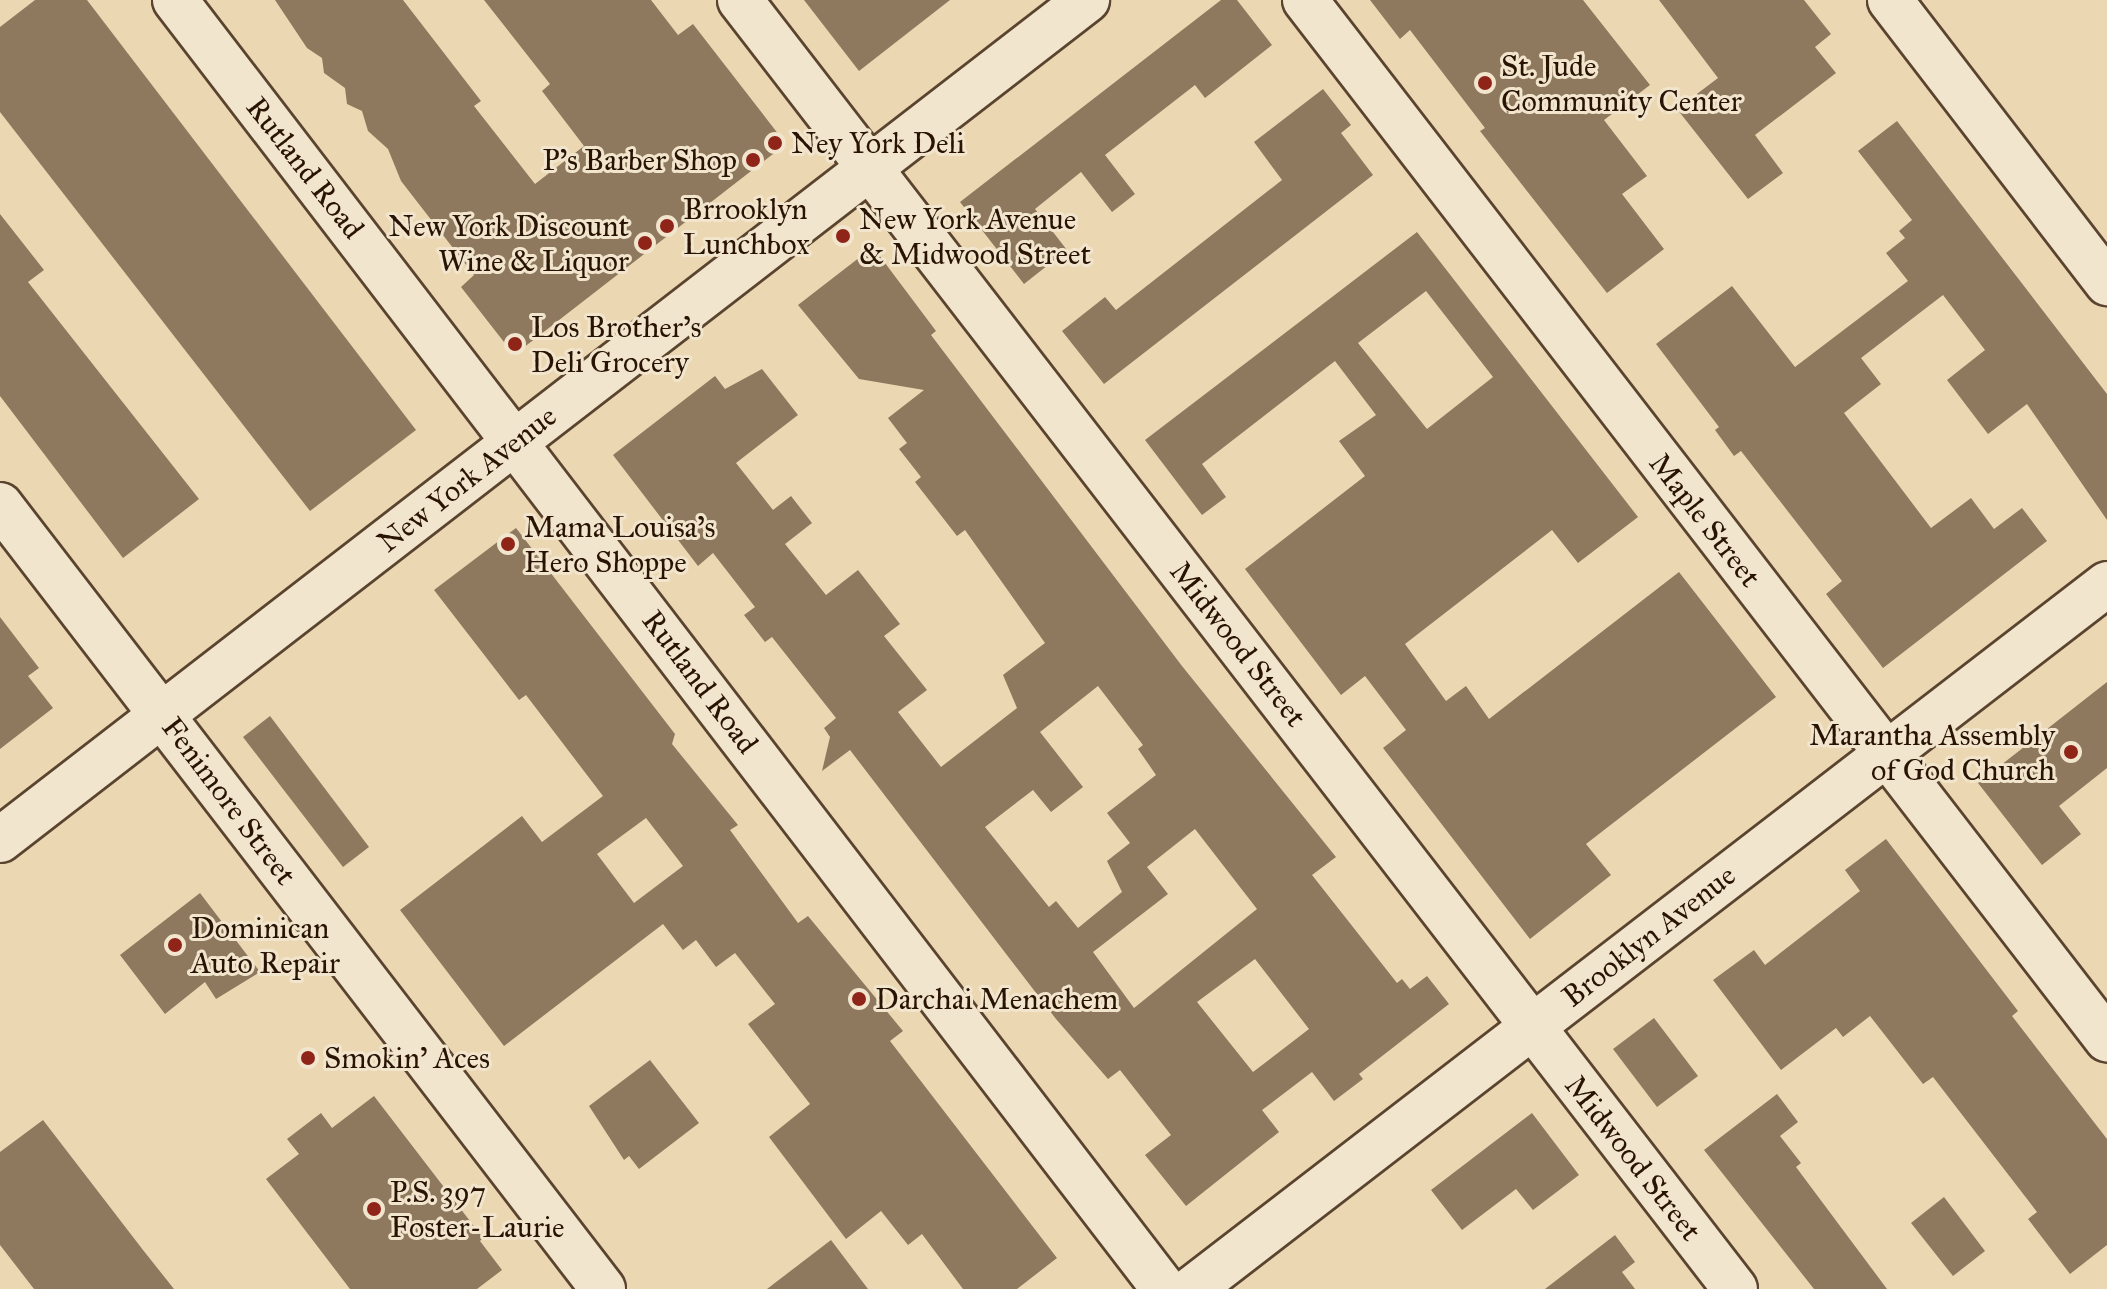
<!DOCTYPE html>
<style>
body{margin:0}
#map{position:relative;width:2107px;height:1289px;overflow:hidden;background:#ebd7b2;font-family:"IM FELL Great Primer",serif}
div>[style]{position:absolute}
.building>*{inset:0;background:#8e795e}
.roads{filter:drop-shadow(2px 0 #5a442f) drop-shadow(-2px 0 #5a442f) drop-shadow(0 2px #5a442f) drop-shadow(0 -2px #5a442f)}
.minor>*{height:44px;margin:-22px;padding:0 22px;transform-origin:22px;border-radius:22px;background:#f2e5cd}
.dots>*{width:22px;height:22px;translate:-50% -50%;box-sizing:border-box;border:4px solid #f2e5cd;border-radius:50%}
span{translate:-50% -50%;white-space:nowrap;text-align:center;line-height:1.15;-webkit-text-stroke:6px #f2e5cd;paint-order:stroke}
.poi-label{font-size:30px;color:#291303}
.left{translate:0 -50%;text-align:left}
.right{translate:-100% -50%;text-align:right}
.street-label{font-size:30px;color:#291303}
</style>
<div id="map">
<div class="building">
<i style="clip-path:polygon(35px 0,87px 0,416px 430px,310px 511px,0 112px,0 27px)"></i>
<i style="clip-path:polygon(275px 0,403px 0,481px 101px,474px 106px,535px 184px,584px 146px,542px 91px,550px 84px,484px 0,651px 0,678px 35px,693px 24px,786px 144px,514px 355px,461px 287px,474px 275px,401px 181px,388px 149px,368px 131px,362px 111px,347px 104px,345px 88px,324px 73px,322px 58px,307px 48px)"></i>
<i style="clip-path:polygon(804px 0,950px 0,859px 71px)"></i>
<i style="clip-path:polygon(1221px 0,1237px 0,1272px 45px,1205px 98px,1195px 85px,1105px 155px,1135px 194px,1112px 212px,1081px 172px,1035px 209px,1067px 250px,1024px 284px,960px 202px)"></i>
<i style="clip-path:polygon(1370px 0,1583px 0,1650px 85px,1604px 120px,1647px 176px,1622px 194px,1664px 249px,1607px 293px,1480px 131px,1485px 128px,1410px 30px,1400px 39px)"></i>
<i style="clip-path:polygon(1659px 0,1804px 0,1831px 34px,1815px 47px,1836px 73px,1755px 135px,1783px 173px,1748px 199px,1677px 109px,1718px 78px)"></i>
<i style="clip-path:polygon(1323px 89px,1351px 125px,1341px 133px,1373px 175px,1104px 384px,1062px 331px,1105px 297px,1116px 310px,1282px 180px,1254px 142px)"></i>
<i style="clip-path:polygon(1897px 121px,2107px 394px,2107px 520px,2027px 404px,1988px 434px,1947px 380px,1985px 350px,1943px 295px,1861px 358px,1881px 384px,1844px 413px,1931px 528px,1971px 498px,1994px 529px,2022px 508px,2047px 541px,1883px 668px,1826px 594px,1842px 581px,1741px 451px,1734px 456px,1715px 430px,1719px 427px,1656px 344px,1732px 286px,1795px 367px,1908px 281px,1886px 253px,1905px 238px,1899px 231px,1912px 220px,1858px 151px)"></i>
<i style="clip-path:polygon(0 214px,44px 270px,28px 282px,199px 499px,123px 558px,0 396px)"></i>
<i style="clip-path:polygon(evenodd,1417px 232px,1638px 517px,1578px 563px,1552px 530px,1405px 644px,1446px 701px,1466px 686px,1489px 719px,1679px 572px,1776px 697px,1586px 844px,1611px 875px,1530px 939px,1383px 748px,1406px 730px,1365px 676px,1341px 695px,1245px 569px,1365px 476px,1339px 441px,1376px 415px,1335px 361px,1202px 464px,1226px 497px,1202px 515px,1145px 440px,1417px 232px,1426px 291px,1493px 377px,1427px 429px,1358px 343px,1426px 291px)"></i>
<i style="clip-path:polygon(evenodd,873px 247px,936px 331px,931px 335px,1182px 666px,1336px 857px,1312px 875px,1397px 983px,1402px 979px,1410px 989px,1427px 976px,1449px 1004px,1359px 1074px,1363px 1079px,1334px 1101px,1312px 1072px,1262px 1110px,1279px 1132px,1186px 1206px,1145px 1155px,1171px 1135px,1120px 1070px,1108px 1079px,1056px 1019px,850px 750px,822px 771px,830px 737px,824px 728px,836px 718px,772px 637px,765px 642px,744px 615px,755px 607px,713px 553px,698px 566px,613px 455px,715px 376px,725px 389px,762px 369px,798px 415px,736px 463px,773px 510px,791px 496px,812px 523px,785px 544px,826px 595px,858px 570px,900px 624px,884px 636px,927px 690px,898px 712px,941px 767px,1017px 708px,1003px 675px,1045px 643px,965px 530px,957px 536px,915px 482px,921px 477px,899px 449px,907px 443px,888px 418px,924px 390px,859px 379px,798px 305px,873px 247px,1098px 686px,1143px 745px,1138px 749px,1156px 775px,1107px 813px,1130px 843px,1107px 861px,1122px 892px,1078px 928px,1056px 901px,1049px 907px,985px 827px,1033px 790px,1051px 812px,1083px 787px,1040px 732px,1098px 686px,873px 247px,1195px 829px,1257px 909px,1134px 1008px,1093px 952px,1168px 894px,1147px 867px,1195px 829px,873px 247px,1255px 959px,1309px 1029px,1253px 1072px,1197px 1002px,1255px 959px)"></i>
<i style="clip-path:polygon(evenodd,516px 528px,675px 734px,672px 744px,738px 825px,730px 830px,798px 923px,808px 916px,903px 1031px,890px 1041px,1057px 1258px,1017px 1289px,963px 1289px,922px 1234px,908px 1245px,881px 1211px,846px 1239px,769px 1137px,810px 1104px,748px 1024px,775px 1004px,735px 953px,716px 967px,696px 940px,683px 950px,663px 924px,504px 1046px,400px 910px,522px 816px,542px 842px,603px 796px,526px 695px,519px 700px,434px 590px,516px 528px,646px 818px,683px 866px,634px 903px,597px 854px,646px 818px)"></i>
<i style="clip-path:polygon(0 617px,39px 668px,28px 676px,53px 708px,0 749px)"></i>
<i style="clip-path:polygon(2107px 682px,2107px 768px,2059px 806px,2081px 834px,2042px 865px,1978px 783px)"></i>
<i style="clip-path:polygon(270px 716px,369px 847px,343px 867px,243px 737px)"></i>
<i style="clip-path:polygon(1886px 839px,2018px 1011px,2012px 1016px,2107px 1139px,2107px 1245px,2070px 1274px,2028px 1219px,2037px 1212px,1933px 1077px,1923px 1084px,1870px 1016px,1843px 1037px,1836px 1028px,1781px 1070px,1713px 980px,1754px 950px,1765px 965px,1860px 891px,1845px 870px)"></i>
<i style="clip-path:polygon(200px 893px,260px 972px,216px 999px,205px 982px,165px 1014px,120px 955px)"></i>
<i style="clip-path:polygon(1654px 1018px,1698px 1076px,1657px 1107px,1613px 1049px)"></i>
<i style="clip-path:polygon(650px 1060px,699px 1123px,639px 1169px,629px 1156px,624px 1160px,589px 1106px)"></i>
<i style="clip-path:polygon(1777px 1094px,1798px 1122px,1780px 1136px,1801px 1163px,1796px 1167px,1887px 1289px,1814px 1289px,1704px 1150px)"></i>
<i style="clip-path:polygon(374px 1096px,483px 1238px,480px 1241px,502px 1270px,477px 1289px,350px 1289px,266px 1179px,299px 1154px,287px 1139px,321px 1113px,332px 1128px)"></i>
<i style="clip-path:polygon(1532px 1113px,1579px 1175px,1533px 1210px,1516px 1189px,1462px 1230px,1431px 1190px)"></i>
<i style="clip-path:polygon(43px 1120px,143px 1250px,174px 1289px,34px 1289px,0 1245px,0 1152px)"></i>
<i style="clip-path:polygon(1944px 1197px,1985px 1251px,1953px 1276px,1911px 1223px)"></i>
<i style="clip-path:polygon(1615px 1235px,1635px 1262px,1622px 1272px,1635px 1289px,1545px 1289px)"></i>
<i style="clip-path:polygon(831px 1240px,868px 1289px,767px 1289px)"></i>
</div>
<div class="roads">
<div class="minor">
<i style="left:175px;top:0;width:1625px;rotate:52.5deg"></i>
<i style="left:740px;top:0;width:1628px;rotate:52.33deg"></i>
<i style="left:1305px;top:0;width:1313px;rotate:52.34deg"></i>
<i style="left:1890px;top:0;width:357px;rotate:52.5deg"></i>
<i style="left:0;top:505px;width:989px;rotate:52.43deg"></i>
<i style="left:0;top:840px;width:1374px;rotate:-37.7deg"></i>
<i style="left:1192px;top:1289px;width:1155px;rotate:-37.61deg"></i>
</div>
</div>
<div class="dots">
<i style="left:1485px;top:83px;background:#8f2418"></i>
<i style="left:775px;top:143px;background:#8f2418"></i>
<i style="left:753px;top:160px;background:#8f2418"></i>
<i style="left:667px;top:226px;background:#8f2418"></i>
<i style="left:843px;top:236px;background:#8f2418"></i>
<i style="left:645px;top:243px;background:#8f2418"></i>
<i style="left:515px;top:344px;background:#8f2418"></i>
<i style="left:508px;top:544px;background:#8f2418"></i>
<i style="left:2071px;top:752px;background:#8f2418"></i>
<i style="left:175px;top:945px;background:#8f2418"></i>
<i style="left:859px;top:999px;background:#8f2418"></i>
<i style="left:308px;top:1058px;background:#8f2418"></i>
<i style="left:374px;top:1209px;background:#8f2418"></i>
</div>
<div class="poi-label">
<span class="left" style="left:1501px;top:83px">St. Jude<br>Community Center</span>
<span class="left" style="left:791px;top:143px">Ney York Deli</span>
<span class="right" style="left:737px;top:160px">P's Barber Shop</span>
<span class="left" style="left:683px;top:226px">Brrooklyn<br>Lunchbox</span>
<span class="left" style="left:859px;top:236px">New York Avenue<br>&amp; Midwood Street</span>
<span class="right" style="left:629px;top:243px">New York Discount<br>Wine &amp; Liquor</span>
<span class="left" style="left:531px;top:344px">Los Brother's<br>Deli Grocery</span>
<span class="left" style="left:524px;top:544px">Mama Louisa's<br>Hero Shoppe</span>
<span class="right" style="left:2055px;top:752px">Marantha Assembly<br>of God Church</span>
<span class="left" style="left:191px;top:945px">Dominican<br>Auto Repair</span>
<span class="left" style="left:875px;top:999px">Darchai Menachem</span>
<span class="left" style="left:324px;top:1058px">Smokin' Aces</span>
<span class="left" style="left:390px;top:1209px">P.S. 397<br>Foster-Laurie</span>
</div>
<div class="street-label">
<span style="left:305px;top:168px;rotate:52deg">Rutland Road</span>
<span style="left:467px;top:479px;rotate:-38deg">New York Avenue</span>
<span style="left:1705px;top:520px;rotate:52deg">Maple Street</span>
<span style="left:1238px;top:644px;rotate:52deg">Midwood Street</span>
<span style="left:700px;top:682px;rotate:53deg">Rutland Road</span>
<span style="left:229px;top:801px;rotate:53deg">Fenimore Street</span>
<span style="left:1649px;top:936px;rotate:-38deg">Brooklyn Avenue</span>
<span style="left:1633px;top:1158px;rotate:52deg">Midwood Street</span>
</div>
</div>
